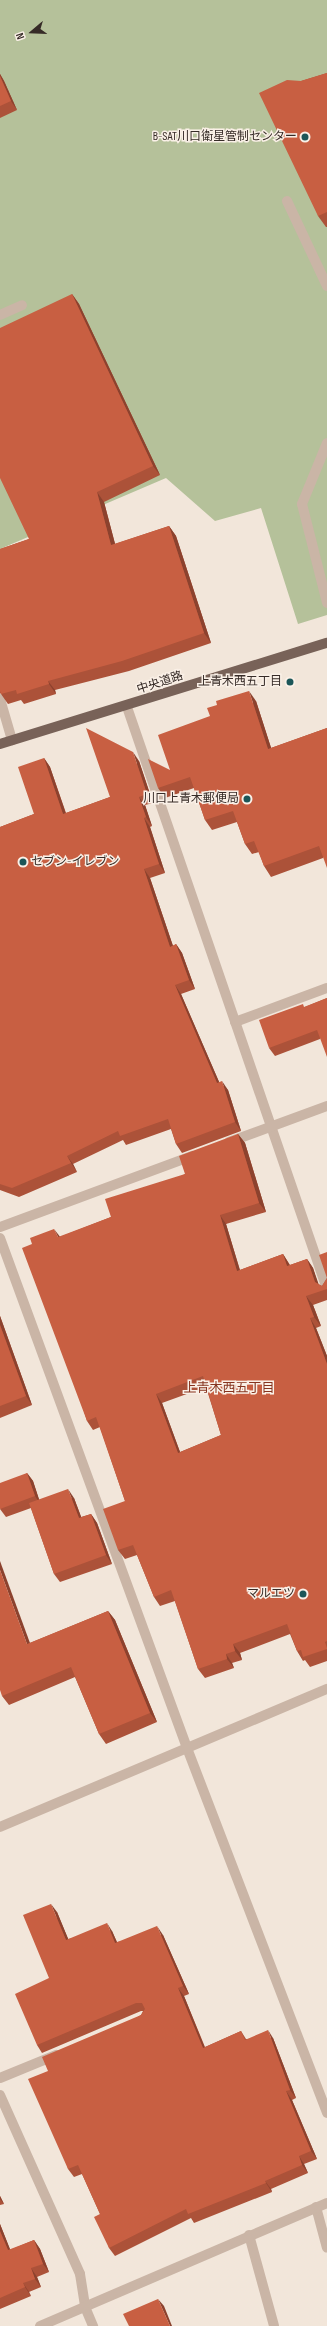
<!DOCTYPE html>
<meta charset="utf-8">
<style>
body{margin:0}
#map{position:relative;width:327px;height:2326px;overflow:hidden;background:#f2e6da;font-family:"Sofia Sans Condensed","Noto Sans JP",sans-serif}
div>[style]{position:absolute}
.green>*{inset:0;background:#b5c19a}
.minor>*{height:10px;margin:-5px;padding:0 5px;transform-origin:5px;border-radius:5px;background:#cab5a6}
.major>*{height:10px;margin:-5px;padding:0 5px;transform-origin:5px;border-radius:5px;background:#786258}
.wall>*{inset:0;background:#ac5239}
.shaded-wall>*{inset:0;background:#8c422e}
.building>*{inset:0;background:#c85f42}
.dots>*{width:11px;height:11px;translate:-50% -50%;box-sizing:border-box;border:2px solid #faf0e7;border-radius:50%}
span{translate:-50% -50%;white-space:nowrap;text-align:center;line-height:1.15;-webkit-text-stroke:3px #faf0e7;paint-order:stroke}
.poi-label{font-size:12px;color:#362b27}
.right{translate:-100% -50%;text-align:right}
.left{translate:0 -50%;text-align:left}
.street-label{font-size:12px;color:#362b27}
.neighbourhood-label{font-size:13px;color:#86341f}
.north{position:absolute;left:12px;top:12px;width:40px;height:40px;-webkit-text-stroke:3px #faf0e7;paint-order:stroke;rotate:251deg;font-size:11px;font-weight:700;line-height:16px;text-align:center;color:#362b27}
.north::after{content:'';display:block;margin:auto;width:14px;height:18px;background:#362b27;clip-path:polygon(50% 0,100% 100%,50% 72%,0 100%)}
</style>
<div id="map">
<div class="green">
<i style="clip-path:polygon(0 0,327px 0,327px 615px,298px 624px,261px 508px,215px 521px,166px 478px,0 549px)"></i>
</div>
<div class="minor">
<i style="left:287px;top:201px;width:94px;rotate:64.8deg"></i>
<i style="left:0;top:315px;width:24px;rotate:-24deg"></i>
<i style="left:327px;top:443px;width:66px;rotate:112.3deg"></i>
<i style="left:302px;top:504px;width:102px;rotate:75.8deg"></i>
<i style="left:0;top:699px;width:43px;rotate:73.7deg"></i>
<i style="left:127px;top:707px;width:615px;rotate:71.04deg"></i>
<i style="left:235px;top:1022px;width:98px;rotate:-20.3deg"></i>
<i style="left:229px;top:1142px;width:104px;rotate:-20.2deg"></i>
<i style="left:0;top:1227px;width:205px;rotate:-20.3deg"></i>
<i style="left:0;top:1238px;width:543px;rotate:69.86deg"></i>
<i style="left:187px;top:1748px;width:391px;rotate:69deg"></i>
<i style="left:0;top:1827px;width:355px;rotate:-22.9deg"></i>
<i style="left:0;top:2078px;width:61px;rotate:-22.3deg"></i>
<i style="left:0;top:2095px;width:196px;rotate:65.9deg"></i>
<i style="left:80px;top:2274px;width:33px;rotate:81deg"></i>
<i style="left:85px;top:2307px;width:21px;rotate:67deg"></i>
<i style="left:316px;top:2207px;width:42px;rotate:75deg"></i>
<i style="left:249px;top:2235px;width:94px;rotate:74.6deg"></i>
<i style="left:40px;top:2326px;width:312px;rotate:-23.2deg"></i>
</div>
<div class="major">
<i style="left:0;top:744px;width:342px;rotate:-17.2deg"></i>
</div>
<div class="wall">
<i style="clip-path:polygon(327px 73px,327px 227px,326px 227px,318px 216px,301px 81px)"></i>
<i style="clip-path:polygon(0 74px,4px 81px,17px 110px,0 118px)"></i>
<i style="clip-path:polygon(72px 294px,79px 304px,160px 475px,104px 502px,115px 544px,169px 526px,176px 536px,211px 643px,129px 671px,55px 690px,56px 694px,24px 704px,21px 700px,8px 704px,1px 694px,0 693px,0 549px,29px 539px)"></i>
<i style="clip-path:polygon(256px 701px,271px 748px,327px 728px,323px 858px,271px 877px,264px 866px,259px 852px,252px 854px,245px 844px,237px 822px,212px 830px,205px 820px,194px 788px,165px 798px,158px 788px,170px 770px)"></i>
<i style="clip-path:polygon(44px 758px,50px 767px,66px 813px,110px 797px,139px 761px,153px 803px,145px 805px,152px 826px,150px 827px,165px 873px,150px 878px,173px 946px,176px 944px,182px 953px,195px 989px,181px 994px,219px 1082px,228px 1090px,241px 1131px,182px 1153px,176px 1144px,171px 1129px,126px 1145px,123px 1140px,73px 1164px,77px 1172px,19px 1197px,0 1190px,0 827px,34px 814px)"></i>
<i style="clip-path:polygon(327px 998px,320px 1039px,275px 1056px,269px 1048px,305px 1007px)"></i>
<i style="clip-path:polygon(evenodd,238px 1134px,245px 1143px,266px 1212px,226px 1224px,240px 1270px,283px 1254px,290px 1265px,307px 1259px,313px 1268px,318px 1284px,322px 1286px,327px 1278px,327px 1252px,327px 1300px,313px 1305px,321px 1326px,316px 1328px,327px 1356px,327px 1661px,310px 1667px,305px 1660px,303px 1661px,297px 1651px,290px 1634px,240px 1653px,242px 1660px,232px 1663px,234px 1668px,205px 1678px,198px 1669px,175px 1601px,160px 1606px,154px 1597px,137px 1555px,125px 1559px,118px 1550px,125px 1501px,100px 1427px,93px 1430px,87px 1421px,32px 1244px,60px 1237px,111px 1217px,185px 1174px,238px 1134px,206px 1387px,221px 1435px,180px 1452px,162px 1403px,206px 1387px)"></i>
<i style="clip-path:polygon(0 1316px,32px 1405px,0 1418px)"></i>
<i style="clip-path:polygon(27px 1473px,33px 1481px,39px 1500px,74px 1498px,81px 1517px,91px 1514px,97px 1523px,112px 1564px,60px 1582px,54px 1574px,31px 1508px,6px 1517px,0 1509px)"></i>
<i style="clip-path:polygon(108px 1611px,115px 1620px,157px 1722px,106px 1744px,99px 1734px,75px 1677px,9px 1705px,2px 1696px,30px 1643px)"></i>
<i style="clip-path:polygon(57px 1912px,68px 1939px,112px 1931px,117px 1942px,163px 1935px,189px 1994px,184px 1996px,205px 2047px,241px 2031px,246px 2039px,273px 2038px,296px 2098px,292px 2100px,317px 2159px,304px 2164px,308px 2173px,271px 2189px,272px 2192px,194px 2223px,191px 2218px,115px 2256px,109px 2248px,100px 2214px,82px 2174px,74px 2177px,68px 2169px,48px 2071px,141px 2015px,143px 2011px,141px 2011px,42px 2053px,37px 2045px,49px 1978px)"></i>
<i style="clip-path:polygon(0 2196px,4px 2204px,0 2205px)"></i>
<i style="clip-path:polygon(0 2224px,10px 2250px,34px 2240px,40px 2249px,49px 2272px,37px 2277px,41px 2287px,29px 2292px,31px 2296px,0 2309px)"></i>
</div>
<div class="shaded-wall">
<i style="clip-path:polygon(0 74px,4px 81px,17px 110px,11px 101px,0 76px)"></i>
<i style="clip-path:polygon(72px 294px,79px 304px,160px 475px,153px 466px)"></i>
<i style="clip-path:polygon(97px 492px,104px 502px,118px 555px,111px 545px)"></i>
<i style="clip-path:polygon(169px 526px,176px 536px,211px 643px,204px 633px)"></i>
<i style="clip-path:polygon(48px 681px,55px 690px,56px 694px,49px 684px)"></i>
<i style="clip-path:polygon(249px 691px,256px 701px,275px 760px,268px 749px)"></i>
<i style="clip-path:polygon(133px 752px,139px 761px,153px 803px,147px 794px)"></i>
<i style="clip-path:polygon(44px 758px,50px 767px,69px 823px,63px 814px)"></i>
<i style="clip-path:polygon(139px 797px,145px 805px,152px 826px,146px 817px)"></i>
<i style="clip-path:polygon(144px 818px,150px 827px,165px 873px,159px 864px)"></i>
<i style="clip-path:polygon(144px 869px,150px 878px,176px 955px,170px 947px)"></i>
<i style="clip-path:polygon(176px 944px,182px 953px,195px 989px,189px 980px)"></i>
<i style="clip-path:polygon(175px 985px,181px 994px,223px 1091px,217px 1083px)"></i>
<i style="clip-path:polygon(222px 1081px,228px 1090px,241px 1131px,235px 1122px)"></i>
<i style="clip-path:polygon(238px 1134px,245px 1143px,266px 1212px,259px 1203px)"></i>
<i style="clip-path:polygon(67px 1156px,73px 1164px,77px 1172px,71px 1163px)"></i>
<i style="clip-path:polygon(220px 1215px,226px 1224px,243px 1281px,237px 1271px)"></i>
<i style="clip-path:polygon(54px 1229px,61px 1238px,58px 1237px)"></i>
<i style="clip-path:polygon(283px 1254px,289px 1264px,294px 1275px,287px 1266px)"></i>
<i style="clip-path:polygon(307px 1259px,313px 1268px,321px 1291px,315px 1282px)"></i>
<i style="clip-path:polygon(306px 1296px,313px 1305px,321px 1326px,314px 1317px)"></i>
<i style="clip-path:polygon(0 1316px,32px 1405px,26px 1396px,0 1325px)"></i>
<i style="clip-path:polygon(310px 1318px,316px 1328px,327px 1356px,327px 1364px)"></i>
<i style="clip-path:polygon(156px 1394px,162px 1403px,184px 1463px,178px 1453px)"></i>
<i style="clip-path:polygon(27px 1473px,33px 1481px,41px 1505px,35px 1496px)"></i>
<i style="clip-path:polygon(68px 1489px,74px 1498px,85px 1527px,79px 1518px)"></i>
<i style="clip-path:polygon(91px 1514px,97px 1523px,112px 1564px,106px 1555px)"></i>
<i style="clip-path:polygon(0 1561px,34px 1654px,27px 1644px,0 1570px)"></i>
<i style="clip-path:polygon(108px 1611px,115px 1620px,157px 1722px,150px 1713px)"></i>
<i style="clip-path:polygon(233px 1644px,240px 1653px,242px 1660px,235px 1651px)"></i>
<i style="clip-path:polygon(226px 1654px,232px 1663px,234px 1668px,227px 1659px)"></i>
<i style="clip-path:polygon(51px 1904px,57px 1912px,72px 1948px,66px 1940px)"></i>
<i style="clip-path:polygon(107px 1923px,112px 1931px,121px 1952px,115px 1943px)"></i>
<i style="clip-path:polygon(157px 1926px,163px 1935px,189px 1994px,183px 1986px)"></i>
<i style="clip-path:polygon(178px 1988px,184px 1996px,208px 2056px,203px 2048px)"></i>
<i style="clip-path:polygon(268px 2030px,273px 2038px,296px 2098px,290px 2090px)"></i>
<i style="clip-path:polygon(286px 2091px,292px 2100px,317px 2159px,311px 2151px)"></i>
<i style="clip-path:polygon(299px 2156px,304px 2164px,308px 2173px,302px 2165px)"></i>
<i style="clip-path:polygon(265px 2181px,271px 2189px,272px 2192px,266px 2183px)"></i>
<i style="clip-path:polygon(0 2196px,4px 2204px,0 2199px)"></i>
<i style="clip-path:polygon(0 2224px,14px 2259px,8px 2250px,0 2231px)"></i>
<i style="clip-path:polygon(34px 2240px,40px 2249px,49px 2272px,43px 2264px)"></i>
<i style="clip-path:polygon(31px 2268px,37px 2277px,41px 2287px,35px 2279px)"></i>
<i style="clip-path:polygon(23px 2283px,29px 2292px,31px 2296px,25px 2287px)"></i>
<i style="clip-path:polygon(158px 2299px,164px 2306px,172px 2326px,170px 2326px)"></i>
</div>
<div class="building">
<i style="clip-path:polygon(327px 73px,327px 212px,318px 216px,259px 93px,287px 80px,301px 81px)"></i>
<i style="clip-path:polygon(0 76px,11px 101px,0 106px)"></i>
<i style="clip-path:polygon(72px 294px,153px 466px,97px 492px,111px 545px,169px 526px,204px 633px,122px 661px,48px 681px,49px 684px,17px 694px,16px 690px,1px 694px,0 691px,0 549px,29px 539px,0 478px,0 328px)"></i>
<i style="clip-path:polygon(249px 691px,268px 749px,327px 728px,327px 868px,319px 846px,264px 866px,254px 841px,245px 844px,233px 811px,205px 820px,190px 777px,158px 788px,148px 759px,170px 770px,158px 735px,210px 716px,207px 708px,217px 705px,216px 701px)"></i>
<i style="clip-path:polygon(86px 728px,133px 752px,147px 794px,139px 797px,146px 817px,144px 818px,159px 864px,144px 869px,170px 947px,176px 944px,189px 980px,175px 985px,217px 1083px,222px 1081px,235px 1122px,176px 1144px,168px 1119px,120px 1136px,118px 1131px,67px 1156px,71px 1163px,12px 1188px,0 1184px,0 827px,34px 814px,18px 767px,44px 758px,63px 814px,110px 797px)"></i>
<i style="clip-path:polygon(327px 998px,327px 1057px,317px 1030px,269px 1048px,259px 1020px,303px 1004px,304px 1007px)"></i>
<i style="clip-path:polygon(evenodd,238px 1134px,259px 1203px,220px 1215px,237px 1271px,283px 1254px,287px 1266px,307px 1259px,315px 1282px,322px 1286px,327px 1278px,319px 1255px,327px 1252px,327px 1289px,306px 1296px,314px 1317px,310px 1318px,327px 1364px,327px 1641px,325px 1642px,327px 1648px,327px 1649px,303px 1657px,301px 1650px,297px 1651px,287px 1624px,233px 1644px,235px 1651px,226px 1654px,227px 1659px,198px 1669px,171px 1590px,154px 1597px,133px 1545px,118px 1550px,103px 1509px,125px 1501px,96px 1417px,87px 1421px,22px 1248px,32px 1244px,30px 1238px,54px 1229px,58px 1237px,111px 1217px,105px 1199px,185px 1174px,179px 1156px,238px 1134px,203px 1376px,221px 1435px,178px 1453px,156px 1394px,203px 1376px)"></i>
<i style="clip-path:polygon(0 1325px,26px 1396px,0 1406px)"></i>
<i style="clip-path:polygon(27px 1473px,35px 1496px,0 1509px,0 1483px)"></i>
<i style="clip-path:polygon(68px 1489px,79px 1518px,91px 1514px,106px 1555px,54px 1574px,29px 1503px)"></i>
<i style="clip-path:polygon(0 1570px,27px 1644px,108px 1611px,150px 1713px,99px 1734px,71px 1667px,2px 1696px,0 1690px)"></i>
<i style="clip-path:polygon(51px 1904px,66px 1940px,107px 1923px,115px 1943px,157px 1926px,183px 1986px,178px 1988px,203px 2048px,241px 2031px,245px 2040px,268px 2030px,290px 2090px,286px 2091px,311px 2151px,299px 2156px,302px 2165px,265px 2181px,266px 2183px,188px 2214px,186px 2209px,109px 2248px,94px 2217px,100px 2214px,78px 2165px,68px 2169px,28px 2079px,48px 2071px,42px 2057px,141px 2015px,145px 2009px,142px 2003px,136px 2003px,37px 2045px,15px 1994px,49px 1978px,23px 1915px)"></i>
<i style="clip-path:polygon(0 2231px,8px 2250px,34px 2240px,43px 2264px,31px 2268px,35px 2279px,23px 2283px,25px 2287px,0 2298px)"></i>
<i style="clip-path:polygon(158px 2299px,170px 2326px,129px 2326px,123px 2314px)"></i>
</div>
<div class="dots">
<i style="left:305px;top:137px;background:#1c5658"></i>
<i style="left:290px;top:682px;background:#1c5658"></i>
<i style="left:247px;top:799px;background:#1c5658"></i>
<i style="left:23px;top:862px;background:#1c5658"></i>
<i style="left:303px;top:1594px;background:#1c5658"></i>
</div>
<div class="poi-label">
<span class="right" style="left:297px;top:137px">B-SAT川口衛星管制センター</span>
<span class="right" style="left:282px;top:682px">上青木西五丁目</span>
<span class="right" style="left:239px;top:799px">川口上青木郵便局</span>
<span class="left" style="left:31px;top:862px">セブン-イレブン</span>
<span class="right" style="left:295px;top:1594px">マルエツ</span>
</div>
<div class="street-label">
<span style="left:160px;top:683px;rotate:-18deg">中央道路</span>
</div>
<div class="neighbourhood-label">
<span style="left:229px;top:1388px">上青木西五丁目</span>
</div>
<div class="north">N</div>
</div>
